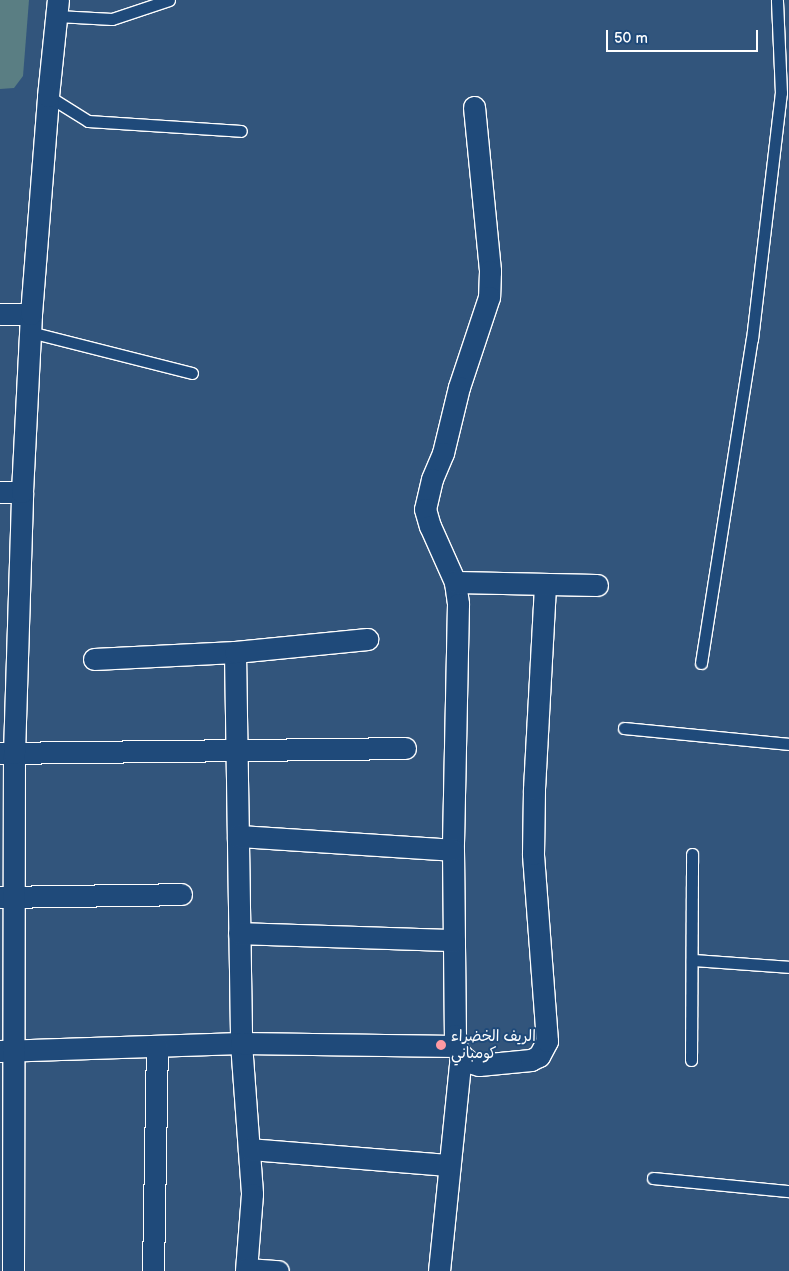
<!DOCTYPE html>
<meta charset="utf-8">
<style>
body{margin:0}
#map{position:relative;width:789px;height:1271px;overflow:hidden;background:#32557c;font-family:"Balsamiq Sans","Playpen Sans Arabic",sans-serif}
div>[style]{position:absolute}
.green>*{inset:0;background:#5a7e83}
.roads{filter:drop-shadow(1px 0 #fff) drop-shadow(-1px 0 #fff) drop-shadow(0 1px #fff) drop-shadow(0 -1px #fff)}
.lane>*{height:11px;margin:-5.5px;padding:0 5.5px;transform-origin:5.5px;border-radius:5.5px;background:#1f4a7a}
.street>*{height:21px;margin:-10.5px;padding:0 10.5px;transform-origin:10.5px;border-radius:10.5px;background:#1f4a7a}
.dots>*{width:14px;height:14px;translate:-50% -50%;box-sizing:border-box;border:2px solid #1f4a7a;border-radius:50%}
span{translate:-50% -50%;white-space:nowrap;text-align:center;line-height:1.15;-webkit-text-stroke:4px #1f4a7a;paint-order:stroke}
.poi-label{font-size:15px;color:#fff}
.left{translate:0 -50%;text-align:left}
.scale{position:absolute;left:606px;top:30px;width:152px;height:22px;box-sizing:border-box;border:2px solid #fff;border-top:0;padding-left:6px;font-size:15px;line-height:18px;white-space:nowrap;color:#fff;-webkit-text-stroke:4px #1f4a7a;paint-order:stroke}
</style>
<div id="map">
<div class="green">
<i style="clip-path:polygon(0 0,29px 0,23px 76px,14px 88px,0 89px)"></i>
</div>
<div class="roads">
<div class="lane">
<i style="left:57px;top:16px;width:55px;rotate:3.1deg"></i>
<i style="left:112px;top:19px;width:60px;rotate:-18.4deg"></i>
<i style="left:48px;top:96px;width:47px;rotate:32deg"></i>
<i style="left:88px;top:121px;width:153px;rotate:3.7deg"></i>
<i style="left:30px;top:332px;width:167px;rotate:14.2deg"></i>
<i style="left:701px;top:663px;width:328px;rotate:-81.1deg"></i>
<i style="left:752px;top:339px;width:248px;rotate:-83.3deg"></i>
<i style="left:781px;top:93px;width:93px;rotate:-92.5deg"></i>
<i style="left:624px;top:728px;width:166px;rotate:5.5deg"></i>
<i style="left:692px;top:960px;width:97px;rotate:4.1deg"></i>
<i style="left:691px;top:1060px;width:206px;rotate:-89.7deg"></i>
<i style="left:653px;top:1178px;width:137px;rotate:5.5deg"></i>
</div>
<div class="street">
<i style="left:474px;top:107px;width:165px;rotate:84.4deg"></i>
<i style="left:490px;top:271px;width:26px;rotate:92deg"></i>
<i style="left:489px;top:297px;width:95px;rotate:108.4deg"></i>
<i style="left:459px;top:387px;width:68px;rotate:103.6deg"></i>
<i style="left:443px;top:453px;width:28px;rotate:113deg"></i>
<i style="left:432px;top:479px;width:31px;rotate:103deg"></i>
<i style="left:425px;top:509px;width:18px;rotate:74deg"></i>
<i style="left:430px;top:526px;width:61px;rotate:65.9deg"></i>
<i style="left:455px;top:582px;width:22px;rotate:82deg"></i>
<i style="left:458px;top:604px;width:246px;rotate:91.2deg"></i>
<i style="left:453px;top:850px;width:185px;rotate:89.4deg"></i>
<i style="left:455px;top:1035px;width:11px;rotate:85deg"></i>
<i style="left:456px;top:1046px;width:10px;rotate:61deg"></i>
<i style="left:461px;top:1055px;width:11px;rotate:41deg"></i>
<i style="left:469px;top:1062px;width:10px;rotate:17deg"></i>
<i style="left:479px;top:1065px;width:52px;rotate:-5.5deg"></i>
<i style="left:531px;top:1060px;width:9px;rotate:-27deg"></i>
<i style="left:539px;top:1056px;width:17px;rotate:-62deg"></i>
<i style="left:547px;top:1041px;width:188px;rotate:-94.3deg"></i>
<i style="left:533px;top:854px;width:65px;rotate:-89.1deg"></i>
<i style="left:534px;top:789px;width:205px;rotate:-86.9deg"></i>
<i style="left:0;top:314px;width:31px"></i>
<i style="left:0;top:492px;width:22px"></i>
<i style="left:455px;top:582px;width:142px;rotate:1.2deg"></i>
<i style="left:235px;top:652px;width:391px;rotate:89.1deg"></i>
<i style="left:241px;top:1043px;width:151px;rotate:85.8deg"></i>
<i style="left:252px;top:1194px;width:77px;rotate:94.5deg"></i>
<i style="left:94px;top:659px;width:141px;rotate:-2.8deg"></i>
<i style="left:235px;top:652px;width:133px;rotate:-5.6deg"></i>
<i style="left:0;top:753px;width:405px;rotate:-0.7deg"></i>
<i style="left:238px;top:836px;width:215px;rotate:3.7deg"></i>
<i style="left:0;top:897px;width:181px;rotate:-0.9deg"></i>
<i style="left:239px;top:933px;width:215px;rotate:1.9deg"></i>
<i style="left:0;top:1051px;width:241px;rotate:-1.9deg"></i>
<i style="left:241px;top:1043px;width:215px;rotate:0.8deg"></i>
<i style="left:249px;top:1149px;width:201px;rotate:4.6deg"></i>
<i style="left:247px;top:1269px;width:31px;rotate:4deg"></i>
<i style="left:13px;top:1271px;width:518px;rotate:-89.89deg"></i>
<i style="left:14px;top:753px;width:261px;rotate:-88.2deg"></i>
<i style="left:22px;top:492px;width:178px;rotate:-87.1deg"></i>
<i style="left:31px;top:314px;width:219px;rotate:-85.5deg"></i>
<i style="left:48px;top:96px;width:97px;rotate:-84.1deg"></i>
<i style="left:153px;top:1271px;width:224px;rotate:-89deg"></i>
<i style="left:439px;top:1271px;width:217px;rotate:-84.2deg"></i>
</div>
</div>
<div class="dots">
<i style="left:441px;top:1045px;background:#ff9aa2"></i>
</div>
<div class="poi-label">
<span class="left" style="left:451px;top:1045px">الريف الخضراء<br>كومباني</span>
</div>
<div class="scale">50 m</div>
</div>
